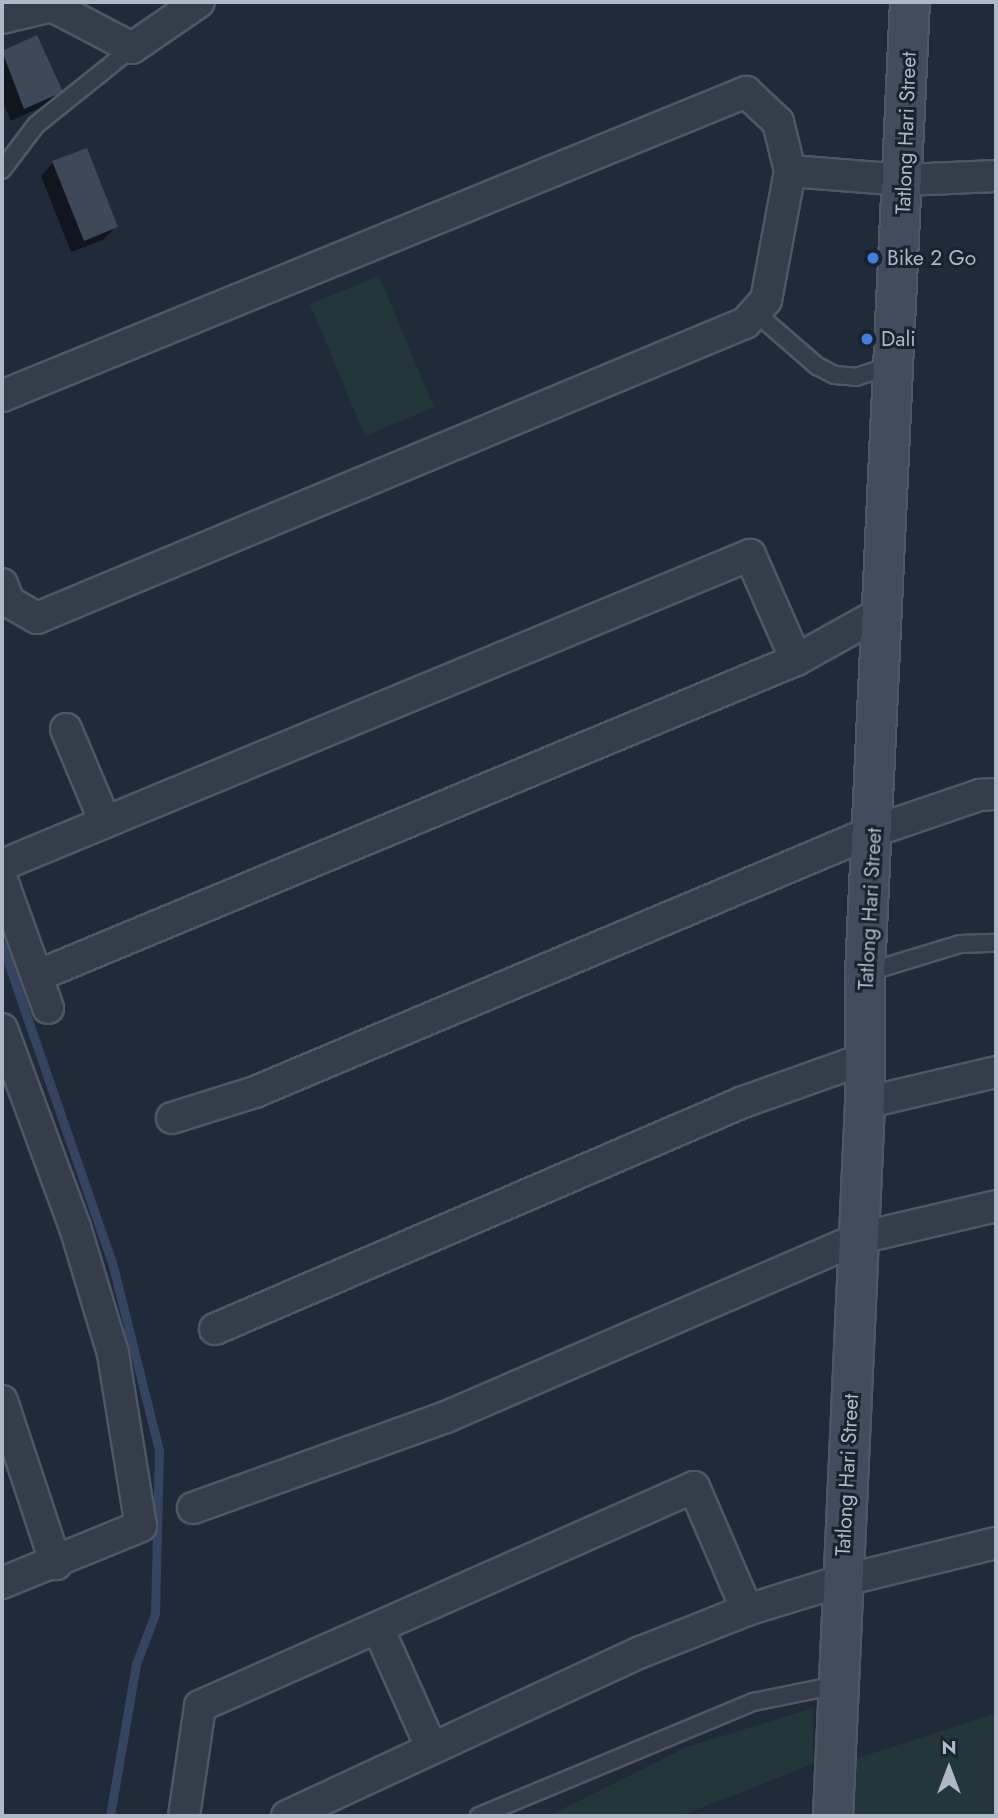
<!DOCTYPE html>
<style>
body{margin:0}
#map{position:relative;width:998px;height:1818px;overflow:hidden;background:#212a39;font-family:Jost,sans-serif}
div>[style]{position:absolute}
.green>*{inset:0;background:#23373a}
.shadow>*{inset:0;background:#0007}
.stream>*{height:9px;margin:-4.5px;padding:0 4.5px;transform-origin:4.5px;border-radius:4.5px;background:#354561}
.building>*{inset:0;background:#3d4859}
.roads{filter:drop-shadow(2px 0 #505764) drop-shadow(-2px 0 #505764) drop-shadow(0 2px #505764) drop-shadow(0 -2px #505764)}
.lane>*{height:16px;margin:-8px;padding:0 8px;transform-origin:8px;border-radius:8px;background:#353c4a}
.street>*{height:30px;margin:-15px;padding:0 15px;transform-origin:15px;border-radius:15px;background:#353c4a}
.secondary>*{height:38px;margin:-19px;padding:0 19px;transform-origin:19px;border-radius:19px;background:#434b5d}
.dots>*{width:19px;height:19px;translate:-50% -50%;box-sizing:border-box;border:4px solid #1a222e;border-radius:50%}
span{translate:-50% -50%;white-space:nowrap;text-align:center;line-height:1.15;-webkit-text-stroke:6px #1a222e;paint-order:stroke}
.street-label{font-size:21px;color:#b0b7c6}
.poi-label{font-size:21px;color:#b0b7c6}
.left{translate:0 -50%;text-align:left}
.frame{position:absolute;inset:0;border:4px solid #b0b7c6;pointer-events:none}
.north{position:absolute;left:914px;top:1734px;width:70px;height:70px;-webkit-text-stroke:5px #1a222e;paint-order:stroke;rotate:0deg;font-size:19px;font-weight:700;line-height:28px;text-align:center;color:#b0b7c6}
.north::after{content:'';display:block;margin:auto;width:24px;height:32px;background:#b0b7c6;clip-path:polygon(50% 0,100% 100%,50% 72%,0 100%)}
</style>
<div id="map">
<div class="green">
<i style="clip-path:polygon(379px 276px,434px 407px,365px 436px,310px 304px)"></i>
<i style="clip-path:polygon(813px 1708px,813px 1764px,680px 1816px,548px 1816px,687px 1747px)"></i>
<i style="clip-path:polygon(996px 1713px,996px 1816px,850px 1816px,849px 1761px)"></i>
</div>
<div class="shadow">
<i style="clip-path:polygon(36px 38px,61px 91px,48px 104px,11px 121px,2px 100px,2px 53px)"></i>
<i style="clip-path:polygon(53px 163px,116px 227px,103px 240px,71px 252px,41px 176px)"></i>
</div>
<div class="stream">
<i style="left:2px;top:945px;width:336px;rotate:70.9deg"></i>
<i style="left:112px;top:1262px;width:194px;rotate:76deg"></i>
<i style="left:159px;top:1450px;width:164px;rotate:91.4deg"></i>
<i style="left:155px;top:1614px;width:53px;rotate:110.8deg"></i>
<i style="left:136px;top:1664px;width:154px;rotate:99.7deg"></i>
</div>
<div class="building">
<i style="clip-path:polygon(37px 35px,63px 92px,24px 109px,2px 51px)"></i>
<i style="clip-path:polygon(87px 148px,118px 227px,84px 241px,52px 161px)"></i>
</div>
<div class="roads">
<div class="lane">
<i style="left:2px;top:170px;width:56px;rotate:-52.9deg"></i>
<i style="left:36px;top:125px;width:123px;rotate:-38.7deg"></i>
<i style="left:756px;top:313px;width:81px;rotate:41deg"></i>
<i style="left:817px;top:366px;width:20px;rotate:27deg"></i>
<i style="left:835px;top:375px;width:21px;rotate:5deg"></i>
<i style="left:856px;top:377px;width:39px;rotate:-18deg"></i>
<i style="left:865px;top:973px;width:99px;rotate:-17deg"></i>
<i style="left:960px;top:944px;width:36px;rotate:-2deg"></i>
<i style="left:479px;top:1816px;width:297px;rotate:-22.6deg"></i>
<i style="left:753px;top:1702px;width:86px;rotate:-11.4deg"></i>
</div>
<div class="street">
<i style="left:2px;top:18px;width:51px;rotate:-13.5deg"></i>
<i style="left:52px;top:6px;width:90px;rotate:27.7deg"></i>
<i style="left:132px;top:48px;width:81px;rotate:-34.5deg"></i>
<i style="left:790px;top:171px;width:115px;rotate:4.5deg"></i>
<i style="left:905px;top:180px;width:91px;rotate:-2.5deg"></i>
<i style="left:2px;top:396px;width:804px;rotate:-22.23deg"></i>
<i style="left:746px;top:92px;width:44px;rotate:43.2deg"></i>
<i style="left:778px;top:122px;width:50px;rotate:76.2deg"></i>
<i style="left:790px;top:171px;width:131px;rotate:100.5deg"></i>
<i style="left:766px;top:300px;width:31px;rotate:132deg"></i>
<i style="left:745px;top:323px;width:767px;rotate:157.38deg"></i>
<i style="left:37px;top:618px;width:32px;rotate:-150deg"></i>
<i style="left:9px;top:602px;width:19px;rotate:-111deg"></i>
<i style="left:66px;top:729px;width:101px;rotate:67.2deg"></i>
<i style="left:2px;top:865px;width:810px;rotate:-22.51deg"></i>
<i style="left:750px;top:555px;width:115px;rotate:66.3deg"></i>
<i style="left:2px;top:880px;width:136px;rotate:70.2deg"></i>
<i style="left:37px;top:976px;width:822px;rotate:-22.6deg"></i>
<i style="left:796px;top:660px;width:101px;rotate:-29.1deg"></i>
<i style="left:2px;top:1029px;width:211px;rotate:69.8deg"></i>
<i style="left:75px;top:1227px;width:133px;rotate:73.3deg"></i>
<i style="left:113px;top:1354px;width:174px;rotate:80.8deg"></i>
<i style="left:141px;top:1526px;width:150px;rotate:157.7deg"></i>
<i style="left:865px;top:1103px;width:135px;rotate:-13.3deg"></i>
<i style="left:172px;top:1118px;width:87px;rotate:-17.4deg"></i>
<i style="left:255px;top:1092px;width:672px;rotate:-22.86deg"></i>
<i style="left:874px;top:831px;width:112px;rotate:-18.8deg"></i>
<i style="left:980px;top:795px;width:16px;rotate:-4deg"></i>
<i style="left:215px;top:1329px;width:575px;rotate:-23.26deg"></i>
<i style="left:743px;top:1102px;width:128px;rotate:-19.6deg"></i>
<i style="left:2px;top:1401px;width:172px;rotate:71.7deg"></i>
<i style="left:193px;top:1508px;width:269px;rotate:-19.8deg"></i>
<i style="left:446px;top:1417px;width:451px;rotate:-23.4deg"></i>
<i style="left:860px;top:1238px;width:140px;rotate:-13.2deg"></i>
<i style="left:378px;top:1628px;width:130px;rotate:66deg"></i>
<i style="left:184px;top:1816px;width:111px;rotate:-81.7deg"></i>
<i style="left:200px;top:1706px;width:540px;rotate:-23.91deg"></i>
<i style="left:694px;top:1487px;width:134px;rotate:66.7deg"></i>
<i style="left:287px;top:1816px;width:390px;rotate:-24.9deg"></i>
<i style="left:641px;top:1652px;width:114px;rotate:-21.6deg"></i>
<i style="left:747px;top:1610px;width:98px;rotate:-17.1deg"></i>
<i style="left:841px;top:1581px;width:160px;rotate:-13.8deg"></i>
</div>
<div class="secondary">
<i style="left:833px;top:1816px;width:714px;rotate:-87.43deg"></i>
<i style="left:865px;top:1103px;width:130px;rotate:-90deg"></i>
<i style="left:865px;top:973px;width:972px;rotate:-87.35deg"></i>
</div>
</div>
<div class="dots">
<i style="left:873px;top:258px;background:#3f7fe0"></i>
<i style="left:867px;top:339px;background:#3f7fe0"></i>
</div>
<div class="street-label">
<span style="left:906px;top:133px;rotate:-88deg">Tatlong Hari Street</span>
<span style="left:870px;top:909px;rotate:-87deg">Tatlong Hari Street</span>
<span style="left:847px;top:1475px;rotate:-87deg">Tatlong Hari Street</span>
</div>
<div class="poi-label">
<span class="left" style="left:887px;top:258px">Bike 2 Go</span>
<span class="left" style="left:881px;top:339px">Dali</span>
</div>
<div class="frame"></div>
<div class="north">N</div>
</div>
